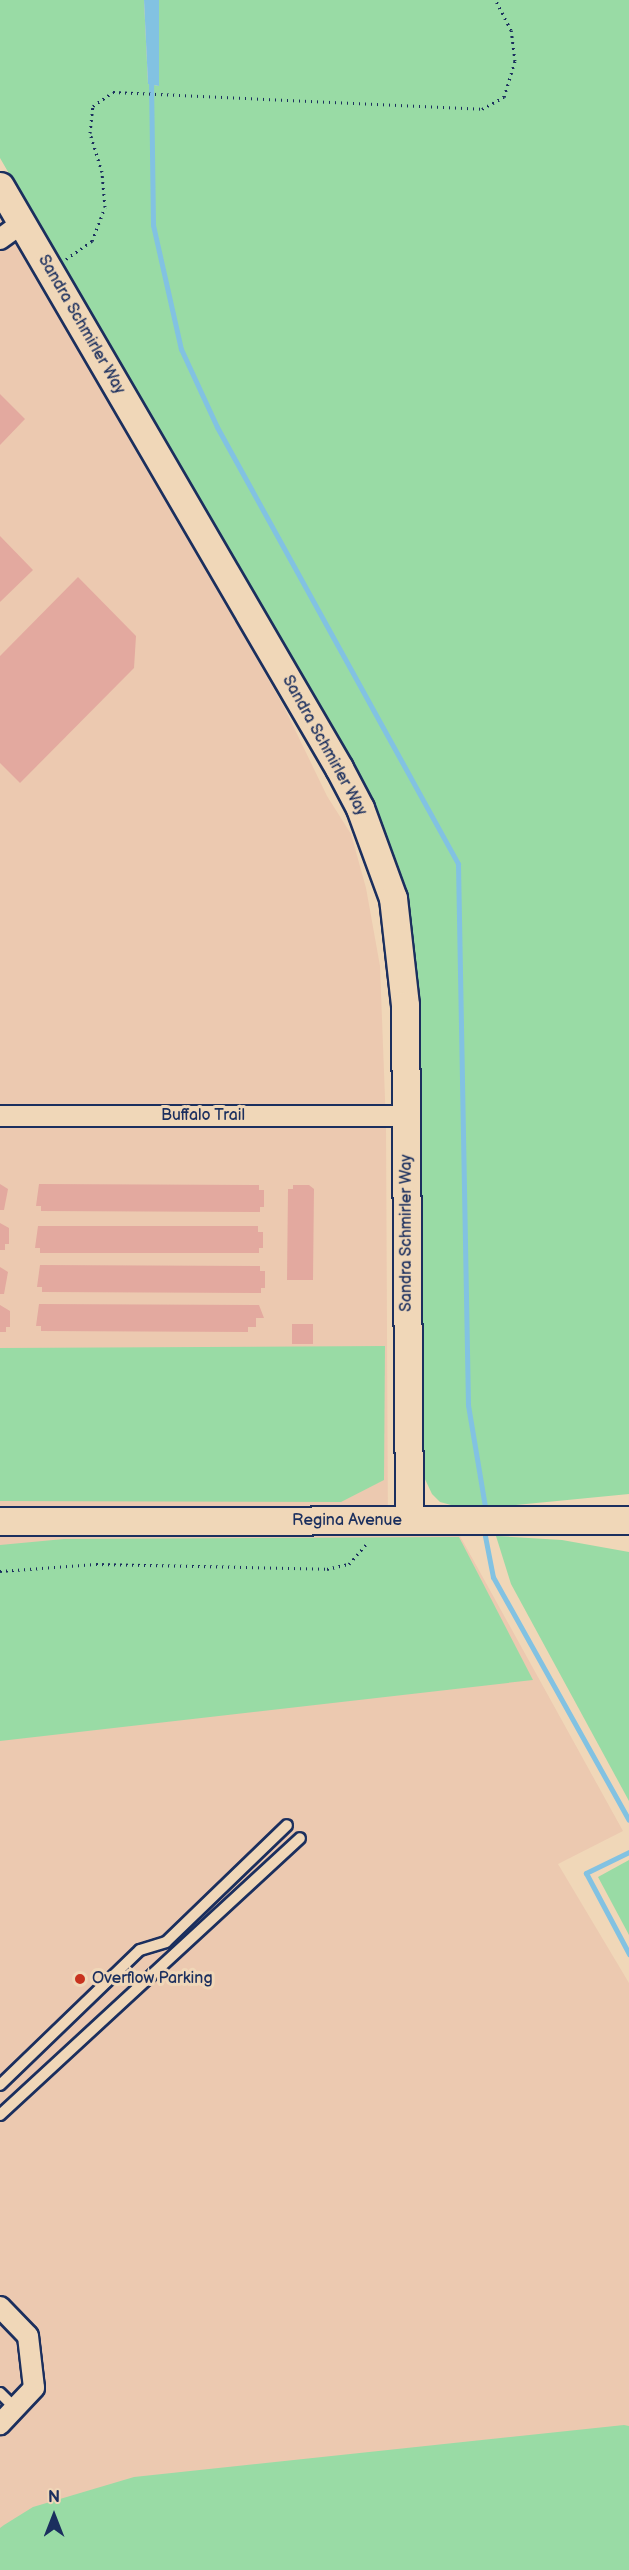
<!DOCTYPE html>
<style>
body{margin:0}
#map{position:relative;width:629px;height:2570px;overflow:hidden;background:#f0d7b8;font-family:"Balsamiq Sans",sans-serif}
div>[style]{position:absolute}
.built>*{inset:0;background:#ecc9b0}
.green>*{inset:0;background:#99dba5}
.water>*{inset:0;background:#82c2e2}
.stream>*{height:5px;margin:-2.5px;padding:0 2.5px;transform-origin:2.5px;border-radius:2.5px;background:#82c2e2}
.building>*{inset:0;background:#e3a99f}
.path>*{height:3px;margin-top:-1.5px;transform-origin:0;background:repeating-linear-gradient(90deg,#1b2f5e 0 1.5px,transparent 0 6px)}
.roads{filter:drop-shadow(2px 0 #1b2f5e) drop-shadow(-2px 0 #1b2f5e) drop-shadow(0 2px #1b2f5e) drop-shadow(0 -2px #1b2f5e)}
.lane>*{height:10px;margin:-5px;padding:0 5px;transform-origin:5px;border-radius:5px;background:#f0d7b8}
.street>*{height:20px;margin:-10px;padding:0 10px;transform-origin:10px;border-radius:10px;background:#f0d7b8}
.secondary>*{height:27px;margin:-13.5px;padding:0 13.5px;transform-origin:13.5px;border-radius:13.5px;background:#f0d7b8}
.dots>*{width:16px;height:16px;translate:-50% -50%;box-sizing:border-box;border:3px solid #f0d7b8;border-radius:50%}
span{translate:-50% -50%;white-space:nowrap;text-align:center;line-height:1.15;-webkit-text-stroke:6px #f0d7b8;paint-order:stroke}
.street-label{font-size:16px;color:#1b2f5e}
.poi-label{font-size:16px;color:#1b2f5e}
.left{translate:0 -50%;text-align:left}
.north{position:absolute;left:24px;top:2486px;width:60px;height:60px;-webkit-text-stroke:4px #f0d7b8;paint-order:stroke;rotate:0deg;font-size:16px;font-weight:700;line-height:24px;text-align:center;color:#1b2f5e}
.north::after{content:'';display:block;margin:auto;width:21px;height:27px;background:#1b2f5e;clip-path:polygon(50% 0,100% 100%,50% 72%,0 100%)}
</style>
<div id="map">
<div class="built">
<i style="clip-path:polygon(0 208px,284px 707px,327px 796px,351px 834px,366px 888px,380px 966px,386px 1125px,388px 1535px,460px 1536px,623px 1831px,558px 1864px,629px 1983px,629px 2570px,0 2570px)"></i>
</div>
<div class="green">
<i style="clip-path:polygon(0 0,144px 0,148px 84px,159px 86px,159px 0,629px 0,629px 1494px,506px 1506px,451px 1505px,440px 1502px,432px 1494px,423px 1475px,418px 980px,403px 899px,294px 666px,0 158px)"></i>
<i style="clip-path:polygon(385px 1346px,384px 1480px,341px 1502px,0 1501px,0 1348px)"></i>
<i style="clip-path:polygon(496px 1536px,562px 1540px,629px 1552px,629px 1801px,511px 1584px)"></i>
<i style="clip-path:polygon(459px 1537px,533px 1680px,0 1741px,0 1545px,64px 1539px)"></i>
<i style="clip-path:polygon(629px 1860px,629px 1935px,598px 1877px)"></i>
<i style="clip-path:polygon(624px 2425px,629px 2426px,629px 2570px,0 2570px,0 2528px,4px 2525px,33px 2507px,134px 2477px)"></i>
</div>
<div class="water">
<i style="clip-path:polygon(144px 0,159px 0,159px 86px,148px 84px)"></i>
</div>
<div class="stream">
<i style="left:151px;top:80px;width:145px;rotate:89.2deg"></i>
<i style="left:153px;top:225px;width:127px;rotate:77.3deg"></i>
<i style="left:181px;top:349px;width:86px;rotate:65.2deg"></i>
<i style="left:217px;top:427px;width:499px;rotate:61.1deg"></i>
<i style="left:458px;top:864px;width:541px;rotate:88.94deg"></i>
<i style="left:468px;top:1405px;width:103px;rotate:80.5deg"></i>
<i style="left:485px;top:1536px;width:42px;rotate:79deg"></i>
<i style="left:493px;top:1577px;width:278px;rotate:60.8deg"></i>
<i style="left:629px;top:1852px;width:48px;rotate:154deg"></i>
<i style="left:586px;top:1873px;width:92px;rotate:62deg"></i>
</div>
<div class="building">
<i style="clip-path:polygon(0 394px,25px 419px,0 445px)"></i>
<i style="clip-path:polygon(0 536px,33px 570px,0 602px)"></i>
<i style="clip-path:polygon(78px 577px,136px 636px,134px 668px,20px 783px,0 763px,0 656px)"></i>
<i style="clip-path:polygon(0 1184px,8px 1189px,4px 1210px,0 1210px)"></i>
<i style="clip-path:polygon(39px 1184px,259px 1185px,259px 1190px,264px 1190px,264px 1207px,260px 1207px,260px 1212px,41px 1211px,41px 1206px,36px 1206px)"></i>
<i style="clip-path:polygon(293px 1185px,309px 1185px,314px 1189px,313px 1280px,287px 1280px,288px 1189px,293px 1189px)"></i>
<i style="clip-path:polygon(0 1223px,9px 1228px,9px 1244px,5px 1244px,5px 1250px,0 1250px)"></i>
<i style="clip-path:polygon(38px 1226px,258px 1226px,258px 1232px,263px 1232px,263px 1248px,259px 1248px,259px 1253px,40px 1253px,40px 1248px,35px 1248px)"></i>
<i style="clip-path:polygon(40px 1265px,260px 1266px,260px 1271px,265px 1271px,265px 1288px,261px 1288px,261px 1293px,42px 1292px,42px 1287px,37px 1287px)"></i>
<i style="clip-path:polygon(0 1267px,8px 1272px,4px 1294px,0 1294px)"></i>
<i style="clip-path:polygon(39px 1304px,259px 1305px,264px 1318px,256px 1318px,256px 1327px,248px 1327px,248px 1332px,41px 1331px,41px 1326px,36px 1326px)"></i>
<i style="clip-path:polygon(0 1305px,10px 1311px,10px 1327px,6px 1327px,6px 1332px,0 1332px)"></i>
<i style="clip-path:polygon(292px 1324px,313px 1324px,313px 1344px,292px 1344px)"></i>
</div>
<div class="path">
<i style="left:66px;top:259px;width:32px;rotate:-35deg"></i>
<i style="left:92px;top:241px;width:36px;rotate:-69deg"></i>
<i style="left:105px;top:207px;width:35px;rotate:-95deg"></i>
<i style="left:102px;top:172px;width:41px;rotate:-107.1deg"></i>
<i style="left:90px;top:133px;width:27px;rotate:-84deg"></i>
<i style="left:93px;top:106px;width:24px;rotate:-35deg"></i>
<i style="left:113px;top:92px;width:369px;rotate:2.6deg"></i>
<i style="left:482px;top:109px;width:25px;rotate:-29deg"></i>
<i style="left:504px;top:97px;width:38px;rotate:-73deg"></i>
<i style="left:515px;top:61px;width:31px;rotate:-97deg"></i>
<i style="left:511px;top:30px;width:34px;rotate:-117deg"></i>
<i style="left:0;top:1571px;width:96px;rotate:-4.2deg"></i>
<i style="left:96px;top:1564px;width:231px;rotate:1.2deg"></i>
<i style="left:327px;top:1569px;width:23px;rotate:-13deg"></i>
<i style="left:349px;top:1564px;width:29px;rotate:-49deg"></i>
</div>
<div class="roads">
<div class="lane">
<i style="left:0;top:2085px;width:194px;rotate:-44deg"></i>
<i style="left:140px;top:1950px;width:27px;rotate:-17deg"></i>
<i style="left:166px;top:1942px;width:168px;rotate:-44deg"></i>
<i style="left:0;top:2115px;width:408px;rotate:-42.7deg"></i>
<i style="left:0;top:2393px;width:21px;rotate:45deg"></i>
</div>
<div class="street">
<i style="left:0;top:239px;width:27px;rotate:-36deg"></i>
<i style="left:0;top:1116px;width:406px"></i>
<i style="left:0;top:2307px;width:40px;rotate:46deg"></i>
<i style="left:28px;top:2336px;width:52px;rotate:83.4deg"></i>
<i style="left:34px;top:2388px;width:50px;rotate:133.4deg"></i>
</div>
<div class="secondary">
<i style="left:0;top:186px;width:674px;rotate:59.78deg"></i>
<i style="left:339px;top:768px;width:45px;rotate:62.3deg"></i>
<i style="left:360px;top:808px;width:96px;rotate:69.9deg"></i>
<i style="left:393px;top:898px;width:108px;rotate:83.6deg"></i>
<i style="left:405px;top:1005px;width:515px;rotate:89.55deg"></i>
<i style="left:0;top:1521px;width:629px;rotate:-0.09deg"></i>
</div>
</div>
<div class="dots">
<i style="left:80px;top:1979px;background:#c8321e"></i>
</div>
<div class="street-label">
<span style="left:81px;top:325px;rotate:60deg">Sandra Schmirler Way</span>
<span style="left:324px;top:746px;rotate:61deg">Sandra Schmirler Way</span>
<span style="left:203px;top:1116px">Buffalo Trail</span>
<span style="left:407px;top:1233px;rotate:-90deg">Sandra Schmirler Way</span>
<span style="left:347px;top:1521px">Regina Avenue</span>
</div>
<div class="poi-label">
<span class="left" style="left:92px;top:1979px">Overflow Parking</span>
</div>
<div class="north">N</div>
</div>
